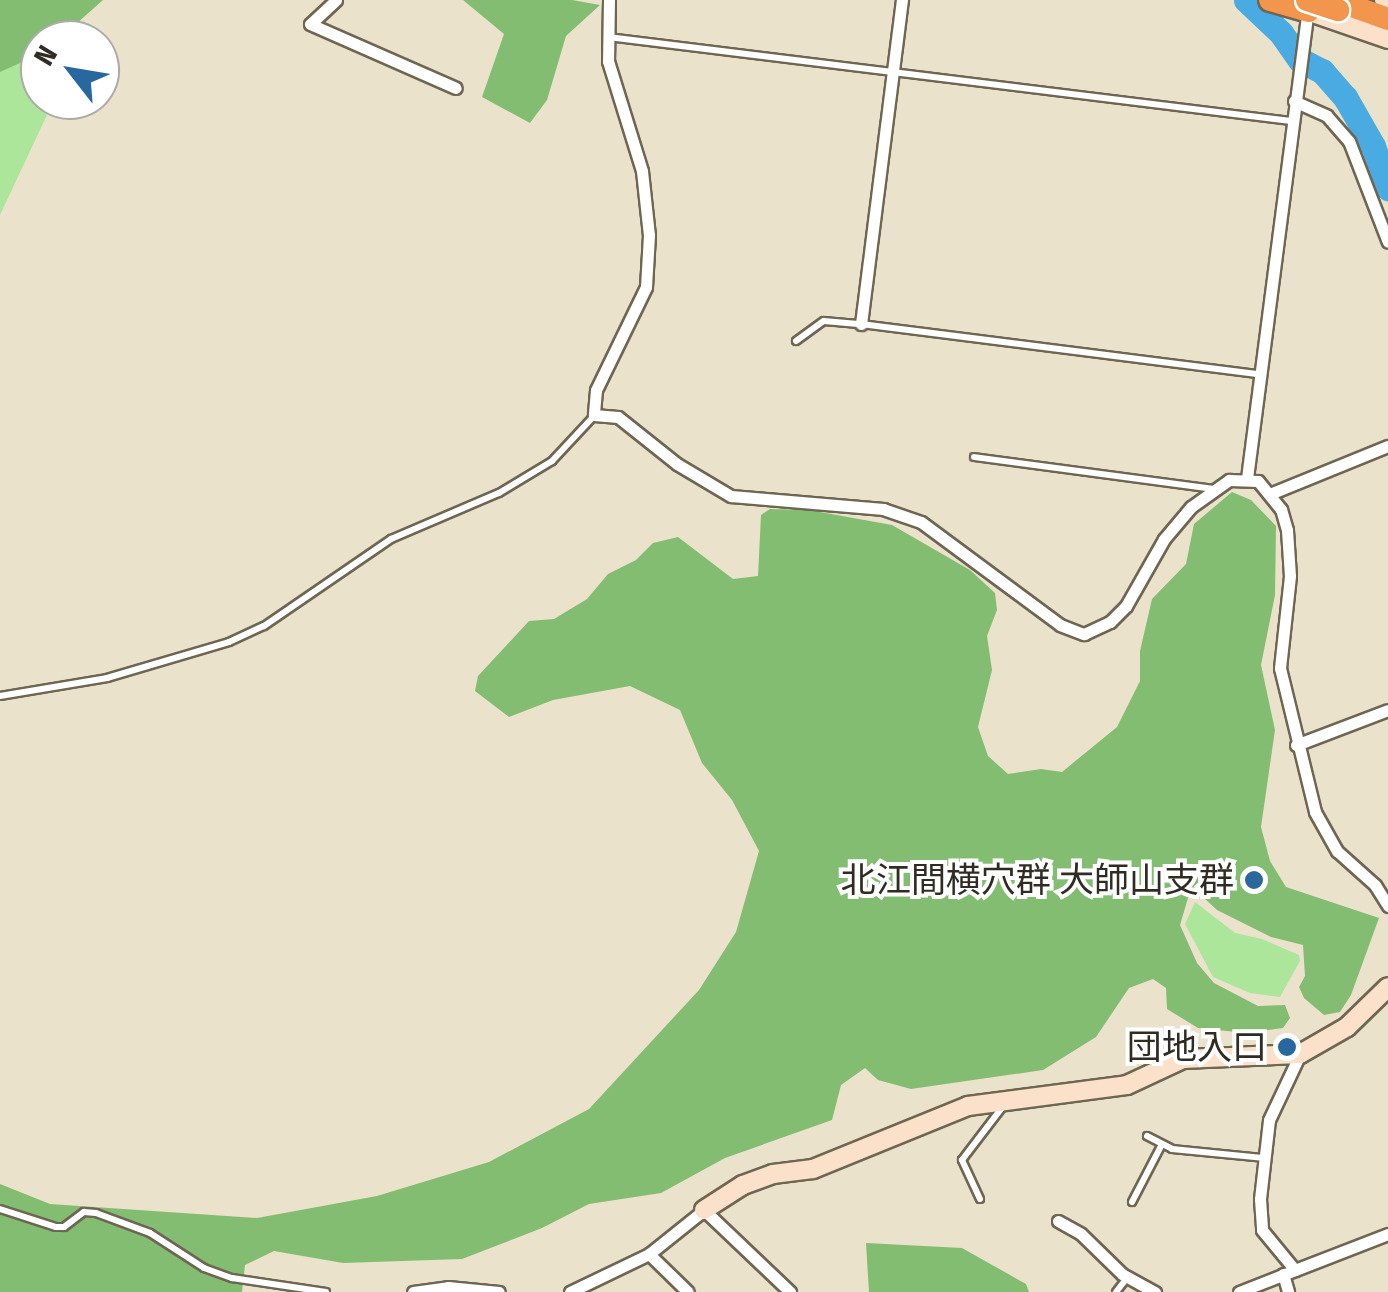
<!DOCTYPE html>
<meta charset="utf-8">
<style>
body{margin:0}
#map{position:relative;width:1388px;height:1292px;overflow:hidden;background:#ebe2cb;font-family:"Fira Sans Condensed","Noto Sans JP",sans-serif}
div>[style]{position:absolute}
.green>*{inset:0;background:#abe69b}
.forest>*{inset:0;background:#82bd71}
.river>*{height:25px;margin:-12.5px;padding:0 12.5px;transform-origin:12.5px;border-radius:12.5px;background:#49abe2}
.roads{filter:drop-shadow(2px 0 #6e6652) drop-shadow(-2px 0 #6e6652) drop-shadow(0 2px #6e6652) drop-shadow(0 -2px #6e6652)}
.lane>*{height:6px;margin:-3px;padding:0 3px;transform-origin:3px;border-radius:3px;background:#fff}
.street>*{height:11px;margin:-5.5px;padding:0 5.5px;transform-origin:5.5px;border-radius:5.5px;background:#fff}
.secondary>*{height:18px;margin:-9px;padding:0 9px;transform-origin:9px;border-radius:9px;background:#fbe0ca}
.highway>*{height:22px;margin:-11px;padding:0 11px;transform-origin:11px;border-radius:11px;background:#f2964e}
.bridges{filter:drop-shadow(2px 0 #fff) drop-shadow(-2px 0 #fff) drop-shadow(0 2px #fff) drop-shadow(0 -2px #fff)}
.highway-bridge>*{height:22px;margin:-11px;padding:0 11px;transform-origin:11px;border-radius:11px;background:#f2964e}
.dots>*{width:28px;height:28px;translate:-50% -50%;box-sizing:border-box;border:5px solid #fff;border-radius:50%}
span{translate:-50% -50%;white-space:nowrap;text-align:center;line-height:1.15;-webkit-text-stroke:8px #fff;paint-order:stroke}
.poi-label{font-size:35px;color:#302c24}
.right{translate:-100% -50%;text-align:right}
.north{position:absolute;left:20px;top:20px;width:100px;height:100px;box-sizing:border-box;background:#fff;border:2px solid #acaba7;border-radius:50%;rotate:301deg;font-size:28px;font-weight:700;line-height:40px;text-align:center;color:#302c24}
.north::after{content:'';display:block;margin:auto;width:35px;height:45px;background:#29689e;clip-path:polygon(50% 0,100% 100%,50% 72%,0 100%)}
</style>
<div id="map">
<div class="green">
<i style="clip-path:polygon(40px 42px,40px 100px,54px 100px,0 215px,0 66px)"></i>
<i style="clip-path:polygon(1195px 902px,1235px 933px,1262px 939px,1299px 955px,1300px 961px,1280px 997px,1250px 993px,1213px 977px,1185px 924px)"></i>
</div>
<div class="forest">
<i style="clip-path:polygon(0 0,103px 0,58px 40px,40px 40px,40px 54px,0 72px)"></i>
<i style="clip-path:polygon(463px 0,572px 0,600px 5px,566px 36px,547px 100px,530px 123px,482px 97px,504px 34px)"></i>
<i style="clip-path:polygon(1232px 492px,1251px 500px,1276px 526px,1275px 595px,1261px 665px,1275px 730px,1261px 827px,1270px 861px,1286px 887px,1379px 918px,1351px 995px,1340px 1012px,1324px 1015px,1304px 998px,1299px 987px,1305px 976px,1303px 945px,1271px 937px,1217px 910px,1203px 897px,1188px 898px,1180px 925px,1197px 963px,1214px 983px,1258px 1006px,1285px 1005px,1290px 1018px,1283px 1028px,1246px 1033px,1198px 1028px,1167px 1009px,1166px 988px,1153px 979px,1129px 988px,1096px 1037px,1043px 1070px,911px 1089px,878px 1080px,865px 1068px,841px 1085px,832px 1120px,725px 1158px,661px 1193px,589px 1204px,542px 1228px,462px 1259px,343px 1263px,274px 1251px,245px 1265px,242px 1292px,0 1292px,0 1184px,50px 1204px,257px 1218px,377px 1196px,489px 1162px,589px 1109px,699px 990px,736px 932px,759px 851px,732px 800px,702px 763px,680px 710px,630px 686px,553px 700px,509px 717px,475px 691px,478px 676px,529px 621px,554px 619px,587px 599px,608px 574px,636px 560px,653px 543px,678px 537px,733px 579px,758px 576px,761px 515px,770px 509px,809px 510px,892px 525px,970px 570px,995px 593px,997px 610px,987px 636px,992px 670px,978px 727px,988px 756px,1008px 774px,1041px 769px,1062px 772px,1117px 727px,1140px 681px,1140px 651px,1152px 599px,1186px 564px,1194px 524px)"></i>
<i style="clip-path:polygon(866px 1243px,962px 1248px,1026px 1284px,1029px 1292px,869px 1292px)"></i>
</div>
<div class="river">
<i style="left:1246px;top:0;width:48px;rotate:43.3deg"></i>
<i style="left:1281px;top:33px;width:33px;rotate:55deg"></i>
<i style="left:1300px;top:60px;width:25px;rotate:27deg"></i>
<i style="left:1322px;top:71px;width:35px;rotate:49deg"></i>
<i style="left:1345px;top:97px;width:56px;rotate:60.3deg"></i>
<i style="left:1373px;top:146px;width:45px;rotate:70.3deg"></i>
</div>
<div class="roads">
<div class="lane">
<i style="left:608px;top:37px;width:688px;rotate:7.01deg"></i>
<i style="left:796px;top:341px;width:34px;rotate:-36deg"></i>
<i style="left:824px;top:321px;width:37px;rotate:5deg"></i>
<i style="left:861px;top:324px;width:401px;rotate:7.2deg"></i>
<i style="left:974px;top:457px;width:241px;rotate:7.6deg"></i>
<i style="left:0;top:696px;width:109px;rotate:-9.5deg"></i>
<i style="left:107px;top:678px;width:127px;rotate:-16.4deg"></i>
<i style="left:229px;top:642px;width:38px;rotate:-25deg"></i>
<i style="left:264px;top:626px;width:154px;rotate:-34.4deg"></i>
<i style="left:391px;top:539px;width:117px;rotate:-23.1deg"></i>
<i style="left:499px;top:493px;width:62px;rotate:-31.1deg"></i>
<i style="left:552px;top:461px;width:62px;rotate:-47deg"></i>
<i style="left:1147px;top:1136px;width:28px;rotate:27deg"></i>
<i style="left:1172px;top:1149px;width:91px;rotate:5.6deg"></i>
<i style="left:980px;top:1199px;width:43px;rotate:-114.8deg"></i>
<i style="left:962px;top:1160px;width:69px;rotate:-52.6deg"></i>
<i style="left:1132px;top:1202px;width:63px;rotate:-62.6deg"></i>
<i style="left:0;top:1209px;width:59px;rotate:17.8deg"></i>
<i style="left:56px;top:1227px;width:8px"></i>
<i style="left:64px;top:1227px;width:25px;rotate:-37deg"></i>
<i style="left:84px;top:1212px;width:12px;rotate:5deg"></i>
<i style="left:96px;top:1213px;width:58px;rotate:20.3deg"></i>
<i style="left:150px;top:1233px;width:64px;rotate:32.9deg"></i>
<i style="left:204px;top:1268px;width:30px;rotate:20deg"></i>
<i style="left:232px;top:1278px;width:95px;rotate:8.5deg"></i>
<i style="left:1116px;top:1292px;width:18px;rotate:-52deg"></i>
</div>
<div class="street">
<i style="left:336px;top:0;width:35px;rotate:137deg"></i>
<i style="left:310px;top:24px;width:159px;rotate:23.7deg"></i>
<i style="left:609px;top:0;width:61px;rotate:90.9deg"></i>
<i style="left:608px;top:61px;width:115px;rotate:72.8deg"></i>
<i style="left:642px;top:171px;width:64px;rotate:83.8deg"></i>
<i style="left:649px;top:235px;width:52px;rotate:93.3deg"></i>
<i style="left:646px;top:287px;width:114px;rotate:115.9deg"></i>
<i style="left:596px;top:390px;width:25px;rotate:95deg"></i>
<i style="left:594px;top:415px;width:24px;rotate:5deg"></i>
<i style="left:618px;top:417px;width:75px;rotate:38.5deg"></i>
<i style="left:677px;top:464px;width:63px;rotate:30.7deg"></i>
<i style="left:731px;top:496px;width:153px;rotate:4.9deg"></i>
<i style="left:883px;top:509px;width:40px;rotate:18.9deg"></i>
<i style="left:921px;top:522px;width:173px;rotate:36.5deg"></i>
<i style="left:1060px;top:625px;width:26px;rotate:21deg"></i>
<i style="left:1084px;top:634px;width:29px;rotate:-25deg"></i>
<i style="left:1110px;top:622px;width:23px;rotate:-45deg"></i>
<i style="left:1126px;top:606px;width:77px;rotate:-60.4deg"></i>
<i style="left:1164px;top:539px;width:42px;rotate:-49.8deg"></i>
<i style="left:1191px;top:507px;width:47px;rotate:-35.4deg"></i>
<i style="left:1229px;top:480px;width:29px;rotate:2deg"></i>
<i style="left:1258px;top:481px;width:36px;rotate:51deg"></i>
<i style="left:1281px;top:509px;width:22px;rotate:74deg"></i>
<i style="left:1287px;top:530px;width:46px;rotate:86.3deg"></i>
<i style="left:1290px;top:576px;width:93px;rotate:96.2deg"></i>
<i style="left:1280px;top:668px;width:148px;rotate:76.3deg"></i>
<i style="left:1315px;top:812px;width:45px;rotate:60.6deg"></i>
<i style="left:1337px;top:851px;width:51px;rotate:41.8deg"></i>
<i style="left:1375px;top:885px;width:25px;rotate:58deg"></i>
<i style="left:1294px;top:101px;width:36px;rotate:24deg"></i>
<i style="left:1327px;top:116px;width:33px;rotate:49deg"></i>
<i style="left:1349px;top:141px;width:108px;rotate:68.9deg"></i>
<i style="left:861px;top:324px;width:327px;rotate:-82.8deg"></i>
<i style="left:1247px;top:478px;width:471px;rotate:-82.6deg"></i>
<i style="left:1272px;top:493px;width:125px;rotate:-22.1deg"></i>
<i style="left:1296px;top:745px;width:98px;rotate:-20.8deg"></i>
<i style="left:1300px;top:1054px;width:73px;rotate:115.2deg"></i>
<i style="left:1269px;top:1120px;width:80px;rotate:96.5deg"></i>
<i style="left:1260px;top:1199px;width:31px;rotate:86deg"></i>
<i style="left:1262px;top:1230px;width:52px;rotate:50.5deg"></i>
<i style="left:1295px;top:1270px;width:100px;rotate:-21.2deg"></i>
<i style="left:1058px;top:1221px;width:26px;rotate:29deg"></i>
<i style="left:1081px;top:1234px;width:57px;rotate:44.3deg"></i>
<i style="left:1122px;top:1274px;width:38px;rotate:29deg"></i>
<i style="left:649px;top:1254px;width:54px;rotate:44.3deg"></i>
<i style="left:1283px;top:1274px;width:19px;rotate:74deg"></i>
<i style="left:413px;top:1292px;width:35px;rotate:-8deg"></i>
<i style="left:448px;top:1287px;width:51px;rotate:5.6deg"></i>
<i style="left:570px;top:1292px;width:88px;rotate:-25.7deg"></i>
<i style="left:649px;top:1254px;width:70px;rotate:-38.7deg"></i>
<i style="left:704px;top:1210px;width:119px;rotate:43.6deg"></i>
<i style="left:1239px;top:1292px;width:60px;rotate:-21.4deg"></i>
</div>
<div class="secondary">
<i style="left:1384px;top:0;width:4px;rotate:14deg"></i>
<i style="left:1313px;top:13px;width:79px;rotate:19.1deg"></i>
<i style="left:704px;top:1210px;width:46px;rotate:-32.7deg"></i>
<i style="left:743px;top:1185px;width:32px;rotate:-20deg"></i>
<i style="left:773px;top:1174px;width:40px;rotate:-7.1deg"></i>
<i style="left:813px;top:1169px;width:167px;rotate:-22.1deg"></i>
<i style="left:968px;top:1106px;width:160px;rotate:-7.5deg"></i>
<i style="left:1127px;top:1085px;width:62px;rotate:-24.9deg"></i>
<i style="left:1183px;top:1059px;width:117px;rotate:-2.4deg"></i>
<i style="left:1300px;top:1054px;width:54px;rotate:-29.9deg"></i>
<i style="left:1347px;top:1027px;width:57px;rotate:-44.3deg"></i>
</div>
<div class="highway">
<i style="left:1270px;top:0;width:40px;rotate:16deg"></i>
<i style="left:1335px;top:0;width:56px;rotate:19.7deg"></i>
</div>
</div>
<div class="bridges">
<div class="highway-bridge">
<i style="left:1307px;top:0;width:33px;rotate:18deg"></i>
</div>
</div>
<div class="dots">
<i style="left:1254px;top:880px;background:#29689e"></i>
<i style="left:1287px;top:1047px;background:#29689e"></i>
</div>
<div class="poi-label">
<span class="right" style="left:1234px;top:880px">北江間横穴群 大師山支群</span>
<span class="right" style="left:1267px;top:1047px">団地入口</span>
</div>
<div class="north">N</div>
</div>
